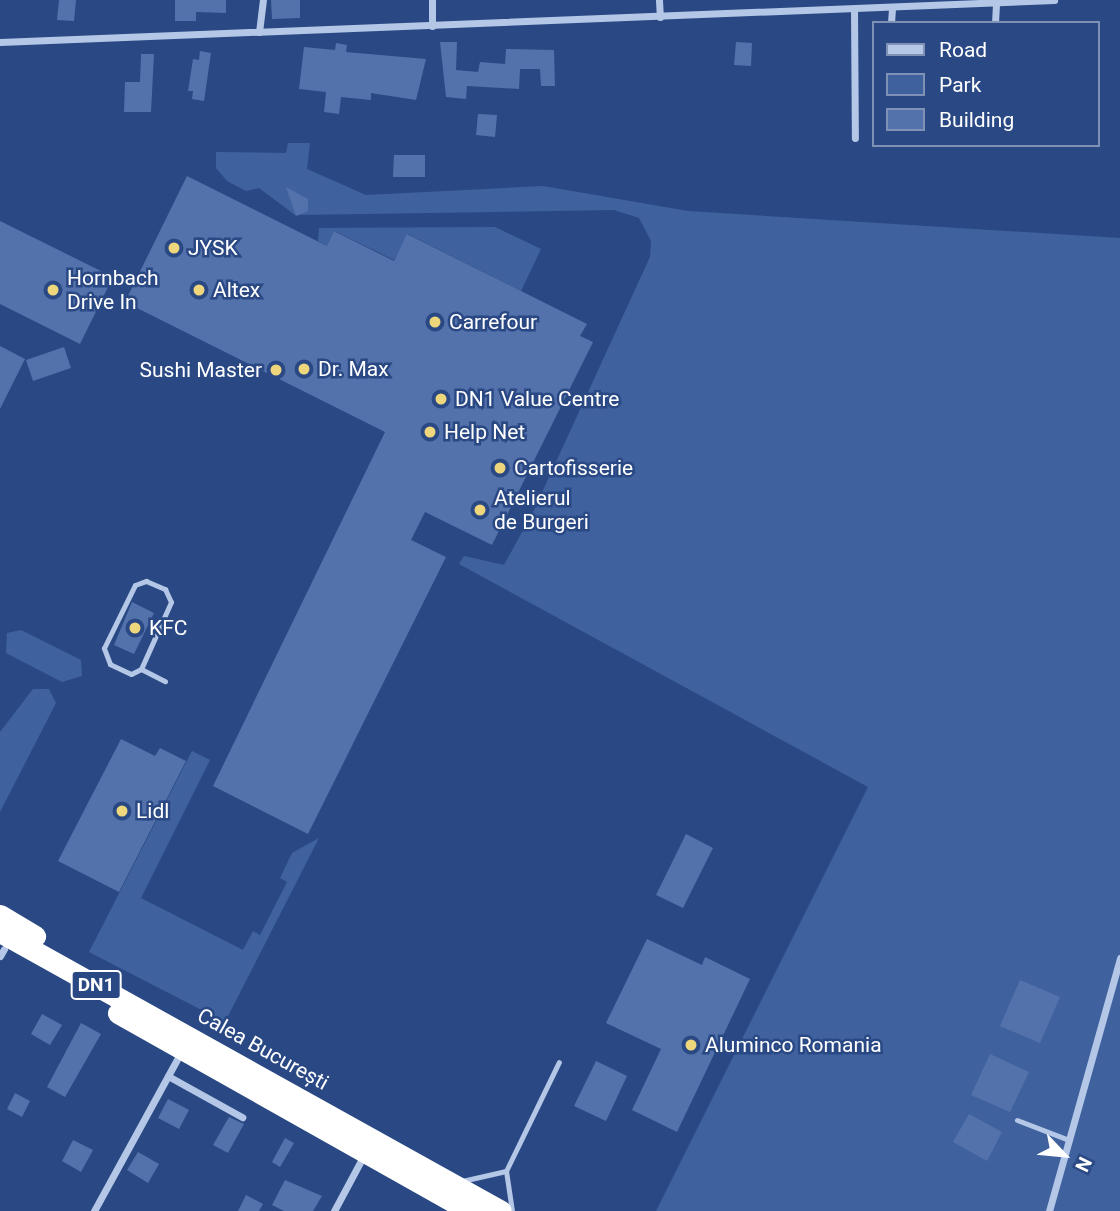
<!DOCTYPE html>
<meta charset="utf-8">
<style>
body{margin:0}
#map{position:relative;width:1120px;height:1211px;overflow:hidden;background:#2a4984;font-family:Roboto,sans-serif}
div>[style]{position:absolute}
.green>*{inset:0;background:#3f629f}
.building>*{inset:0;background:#5372ab}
.lane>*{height:5px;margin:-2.5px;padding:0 2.5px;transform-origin:2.5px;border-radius:2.5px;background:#b4c7e6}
.street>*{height:7px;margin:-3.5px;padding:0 3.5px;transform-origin:3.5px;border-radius:3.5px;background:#b4c7e6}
.highway>*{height:21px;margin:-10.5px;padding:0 10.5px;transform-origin:10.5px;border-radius:10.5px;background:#fff}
.dots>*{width:19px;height:19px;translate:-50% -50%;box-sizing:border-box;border:4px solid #2a4984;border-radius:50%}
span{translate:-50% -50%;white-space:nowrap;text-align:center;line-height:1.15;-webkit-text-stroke:5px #2a4984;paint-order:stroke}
.shield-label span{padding:2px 5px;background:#2a4984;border:2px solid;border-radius:5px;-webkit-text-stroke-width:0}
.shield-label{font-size:19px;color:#fff;font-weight:700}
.poi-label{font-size:21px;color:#fff}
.left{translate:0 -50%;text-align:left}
.right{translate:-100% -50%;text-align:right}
.street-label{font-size:21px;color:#fff}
.legend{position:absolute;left:872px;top:21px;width:228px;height:126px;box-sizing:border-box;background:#2a4984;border:2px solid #7f92b5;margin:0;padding:9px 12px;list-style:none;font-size:21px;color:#fff}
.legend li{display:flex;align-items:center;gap:14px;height:35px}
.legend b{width:35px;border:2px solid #7f92b5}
.north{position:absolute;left:1029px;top:1120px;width:70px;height:70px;-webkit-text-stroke:5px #2a4984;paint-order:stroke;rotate:116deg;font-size:19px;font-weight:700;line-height:28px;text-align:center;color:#fff}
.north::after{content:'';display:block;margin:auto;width:24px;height:32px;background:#fff;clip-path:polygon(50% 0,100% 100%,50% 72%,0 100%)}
</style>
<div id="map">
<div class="green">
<i style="clip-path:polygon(288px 143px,310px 143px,307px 169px,366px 195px,543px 186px,688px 211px,1120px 238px,1120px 1211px,656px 1211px,868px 787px,459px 564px,464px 556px,504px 565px,533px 512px,650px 257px,651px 241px,639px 218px,614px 210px,295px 215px,259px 188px,246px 191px,227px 181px,216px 168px,216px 152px,286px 153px)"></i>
<i style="clip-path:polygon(495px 227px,541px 249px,521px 291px,408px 234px,394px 260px,335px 231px,327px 246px,318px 241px,319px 228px)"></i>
<i style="clip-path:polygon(21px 630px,81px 660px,82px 676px,62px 682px,6px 653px,7px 633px)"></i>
<i style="clip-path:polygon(33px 689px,49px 689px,56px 703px,0 812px,0 732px)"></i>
<i style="clip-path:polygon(192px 751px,210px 760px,141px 898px,243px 950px,253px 931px,260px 935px,287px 882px,280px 878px,292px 853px,319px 838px,225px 1022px,89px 952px)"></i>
</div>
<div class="building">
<i style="clip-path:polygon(59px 0,76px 0,74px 21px,57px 20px)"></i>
<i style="clip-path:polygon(175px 0,226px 0,226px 13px,196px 12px,196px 21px,175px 21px)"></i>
<i style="clip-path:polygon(271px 0,300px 0,300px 18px,272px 19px)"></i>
<i style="clip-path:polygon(440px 42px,457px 42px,456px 70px,478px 72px,480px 62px,505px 64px,506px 49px,554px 50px,555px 86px,541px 86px,540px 69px,520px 69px,519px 89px,467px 86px,466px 99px,446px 97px)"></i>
<i style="clip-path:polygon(736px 42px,752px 43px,751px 66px,734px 65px)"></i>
<i style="clip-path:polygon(336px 43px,347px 45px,346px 52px,426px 59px,416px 100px,371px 93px,371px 100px,341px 97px,339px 114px,324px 112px,326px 92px,299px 89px,304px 47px,335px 50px)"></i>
<i style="clip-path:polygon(200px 51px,211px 53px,204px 101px,192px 99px,193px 91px,188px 91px,193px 59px,199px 60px)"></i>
<i style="clip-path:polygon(141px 54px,154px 54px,151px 112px,124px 112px,125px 82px,140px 82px)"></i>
<i style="clip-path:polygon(478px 114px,497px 115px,495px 137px,476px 135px)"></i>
<i style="clip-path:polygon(394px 155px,425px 155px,425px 177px,393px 177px)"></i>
<i style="clip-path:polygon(187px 176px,327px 246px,334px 231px,394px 261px,407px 234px,587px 324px,580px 336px,593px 342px,492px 545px,425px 512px,411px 540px,446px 557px,308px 834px,213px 786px,385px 432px,125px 302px)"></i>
<i style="clip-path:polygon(286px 187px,308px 199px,308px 211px,296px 216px)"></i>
<i style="clip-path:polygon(0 221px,113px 277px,80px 344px,0 304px)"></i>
<i style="clip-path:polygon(0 346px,25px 359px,0 409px)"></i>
<i style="clip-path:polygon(64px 347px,71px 368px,33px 381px,26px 360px)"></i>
<i style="clip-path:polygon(132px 602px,154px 613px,134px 654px,114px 645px)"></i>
<i style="clip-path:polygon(121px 739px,155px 756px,160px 748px,186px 761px,119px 892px,58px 861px)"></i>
<i style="clip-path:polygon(686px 834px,713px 848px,683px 908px,656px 895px)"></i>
<i style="clip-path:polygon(647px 939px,702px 965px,705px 957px,750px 979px,677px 1132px,632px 1110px,661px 1049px,606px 1023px)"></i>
<i style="clip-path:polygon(1020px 980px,1060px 997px,1040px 1043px,1000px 1026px)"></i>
<i style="clip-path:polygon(42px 1014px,62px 1025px,50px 1045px,31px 1034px)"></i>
<i style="clip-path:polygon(81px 1023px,101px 1034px,65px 1097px,47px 1087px)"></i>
<i style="clip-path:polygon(990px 1054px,1029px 1072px,1010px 1112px,971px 1095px)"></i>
<i style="clip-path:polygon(596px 1061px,627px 1076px,606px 1121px,574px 1106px)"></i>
<i style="clip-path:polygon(15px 1093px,30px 1101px,22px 1117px,7px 1109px)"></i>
<i style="clip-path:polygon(168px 1099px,189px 1110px,179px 1129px,158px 1118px)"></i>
<i style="clip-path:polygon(969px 1114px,1002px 1132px,987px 1161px,953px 1142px)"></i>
<i style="clip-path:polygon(229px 1117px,244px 1124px,228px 1153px,213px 1145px)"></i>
<i style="clip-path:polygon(285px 1138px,294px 1143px,280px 1167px,272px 1162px)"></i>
<i style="clip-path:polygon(73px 1140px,93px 1150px,81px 1172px,62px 1161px)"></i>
<i style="clip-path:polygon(138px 1152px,159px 1164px,148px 1183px,127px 1170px)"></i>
<i style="clip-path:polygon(285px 1180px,322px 1196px,313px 1211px,284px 1211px,272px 1205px)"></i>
<i style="clip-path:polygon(246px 1195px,263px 1204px,259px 1211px,238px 1211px)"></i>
</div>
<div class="lane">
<i style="left:141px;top:669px;width:11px;rotate:153deg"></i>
<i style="left:131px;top:674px;width:23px;rotate:-155deg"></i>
<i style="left:110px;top:664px;width:17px;rotate:-111deg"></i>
<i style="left:104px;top:648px;width:70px;rotate:-63.8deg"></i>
<i style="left:135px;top:585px;width:12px;rotate:-20deg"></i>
<i style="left:146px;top:581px;width:21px;rotate:23deg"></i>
<i style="left:165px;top:589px;width:14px;rotate:65deg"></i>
<i style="left:171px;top:602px;width:73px;rotate:114.1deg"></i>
<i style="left:141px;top:669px;width:27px;rotate:27deg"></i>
<i style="left:1017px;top:1120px;width:56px;rotate:21deg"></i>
<i style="left:462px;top:1181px;width:45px;rotate:-12.8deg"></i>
<i style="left:512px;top:1211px;width:40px;rotate:-98.5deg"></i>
<i style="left:506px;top:1171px;width:121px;rotate:-64.1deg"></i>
</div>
<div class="street">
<i style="left:659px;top:0;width:17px;rotate:87deg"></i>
<i style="left:854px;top:9px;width:129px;rotate:89.6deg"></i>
<i style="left:891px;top:23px;width:15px;rotate:-86deg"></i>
<i style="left:995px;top:23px;width:20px;rotate:-87deg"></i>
<i style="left:432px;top:26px;width:26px;rotate:-90deg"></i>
<i style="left:259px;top:32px;width:32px;rotate:-83deg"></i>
<i style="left:0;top:42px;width:1055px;rotate:-2.28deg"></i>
<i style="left:0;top:956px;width:8px;rotate:-60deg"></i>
<i style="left:168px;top:1076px;width:85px;rotate:29deg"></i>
<i style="left:94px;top:1211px;width:181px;rotate:-61.3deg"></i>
<i style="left:334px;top:1211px;width:66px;rotate:-61.9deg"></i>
<i style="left:1049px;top:1211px;width:263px;rotate:-74.3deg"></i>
</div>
<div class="highway">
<i style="left:0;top:915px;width:41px;rotate:31deg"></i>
<i style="left:0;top:932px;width:573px;rotate:29.11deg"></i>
<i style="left:118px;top:1013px;width:404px;rotate:29.4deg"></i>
</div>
<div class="dots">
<i style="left:174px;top:248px;background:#edd67c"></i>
<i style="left:53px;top:290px;background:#edd67c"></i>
<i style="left:199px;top:290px;background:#edd67c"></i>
<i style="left:435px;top:322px;background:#edd67c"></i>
<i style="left:304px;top:369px;background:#edd67c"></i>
<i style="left:276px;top:370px;background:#edd67c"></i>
<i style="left:441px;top:399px;background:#edd67c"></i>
<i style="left:430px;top:432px;background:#edd67c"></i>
<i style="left:500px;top:468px;background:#edd67c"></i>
<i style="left:480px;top:510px;background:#edd67c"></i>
<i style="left:135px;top:628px;background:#edd67c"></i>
<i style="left:122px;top:811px;background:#edd67c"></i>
<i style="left:691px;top:1045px;background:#edd67c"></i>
</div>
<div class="shield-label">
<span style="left:96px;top:985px">DN1</span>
</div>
<div class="poi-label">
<span class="left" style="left:188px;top:248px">JYSK</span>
<span class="left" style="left:67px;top:290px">Hornbach<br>Drive In</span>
<span class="left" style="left:213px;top:290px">Altex</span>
<span class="left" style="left:449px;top:322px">Carrefour</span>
<span class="left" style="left:318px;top:369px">Dr. Max</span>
<span class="right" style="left:262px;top:370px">Sushi Master</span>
<span class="left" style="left:455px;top:399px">DN1 Value Centre</span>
<span class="left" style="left:444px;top:432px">Help Net</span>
<span class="left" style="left:514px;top:468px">Cartofisserie</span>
<span class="left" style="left:494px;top:510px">Atelierul<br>de Burgeri</span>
<span class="left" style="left:149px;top:628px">KFC</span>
<span class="left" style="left:136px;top:811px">Lidl</span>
<span class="left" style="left:705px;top:1045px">Aluminco Romania</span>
</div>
<div class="street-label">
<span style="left:263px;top:1049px;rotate:29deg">Calea București</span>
</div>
<ul class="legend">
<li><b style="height:9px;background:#b4c7e6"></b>Road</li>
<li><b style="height:19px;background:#3f629f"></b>Park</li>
<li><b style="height:19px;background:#5372ab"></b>Building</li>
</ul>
<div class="north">N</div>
</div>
